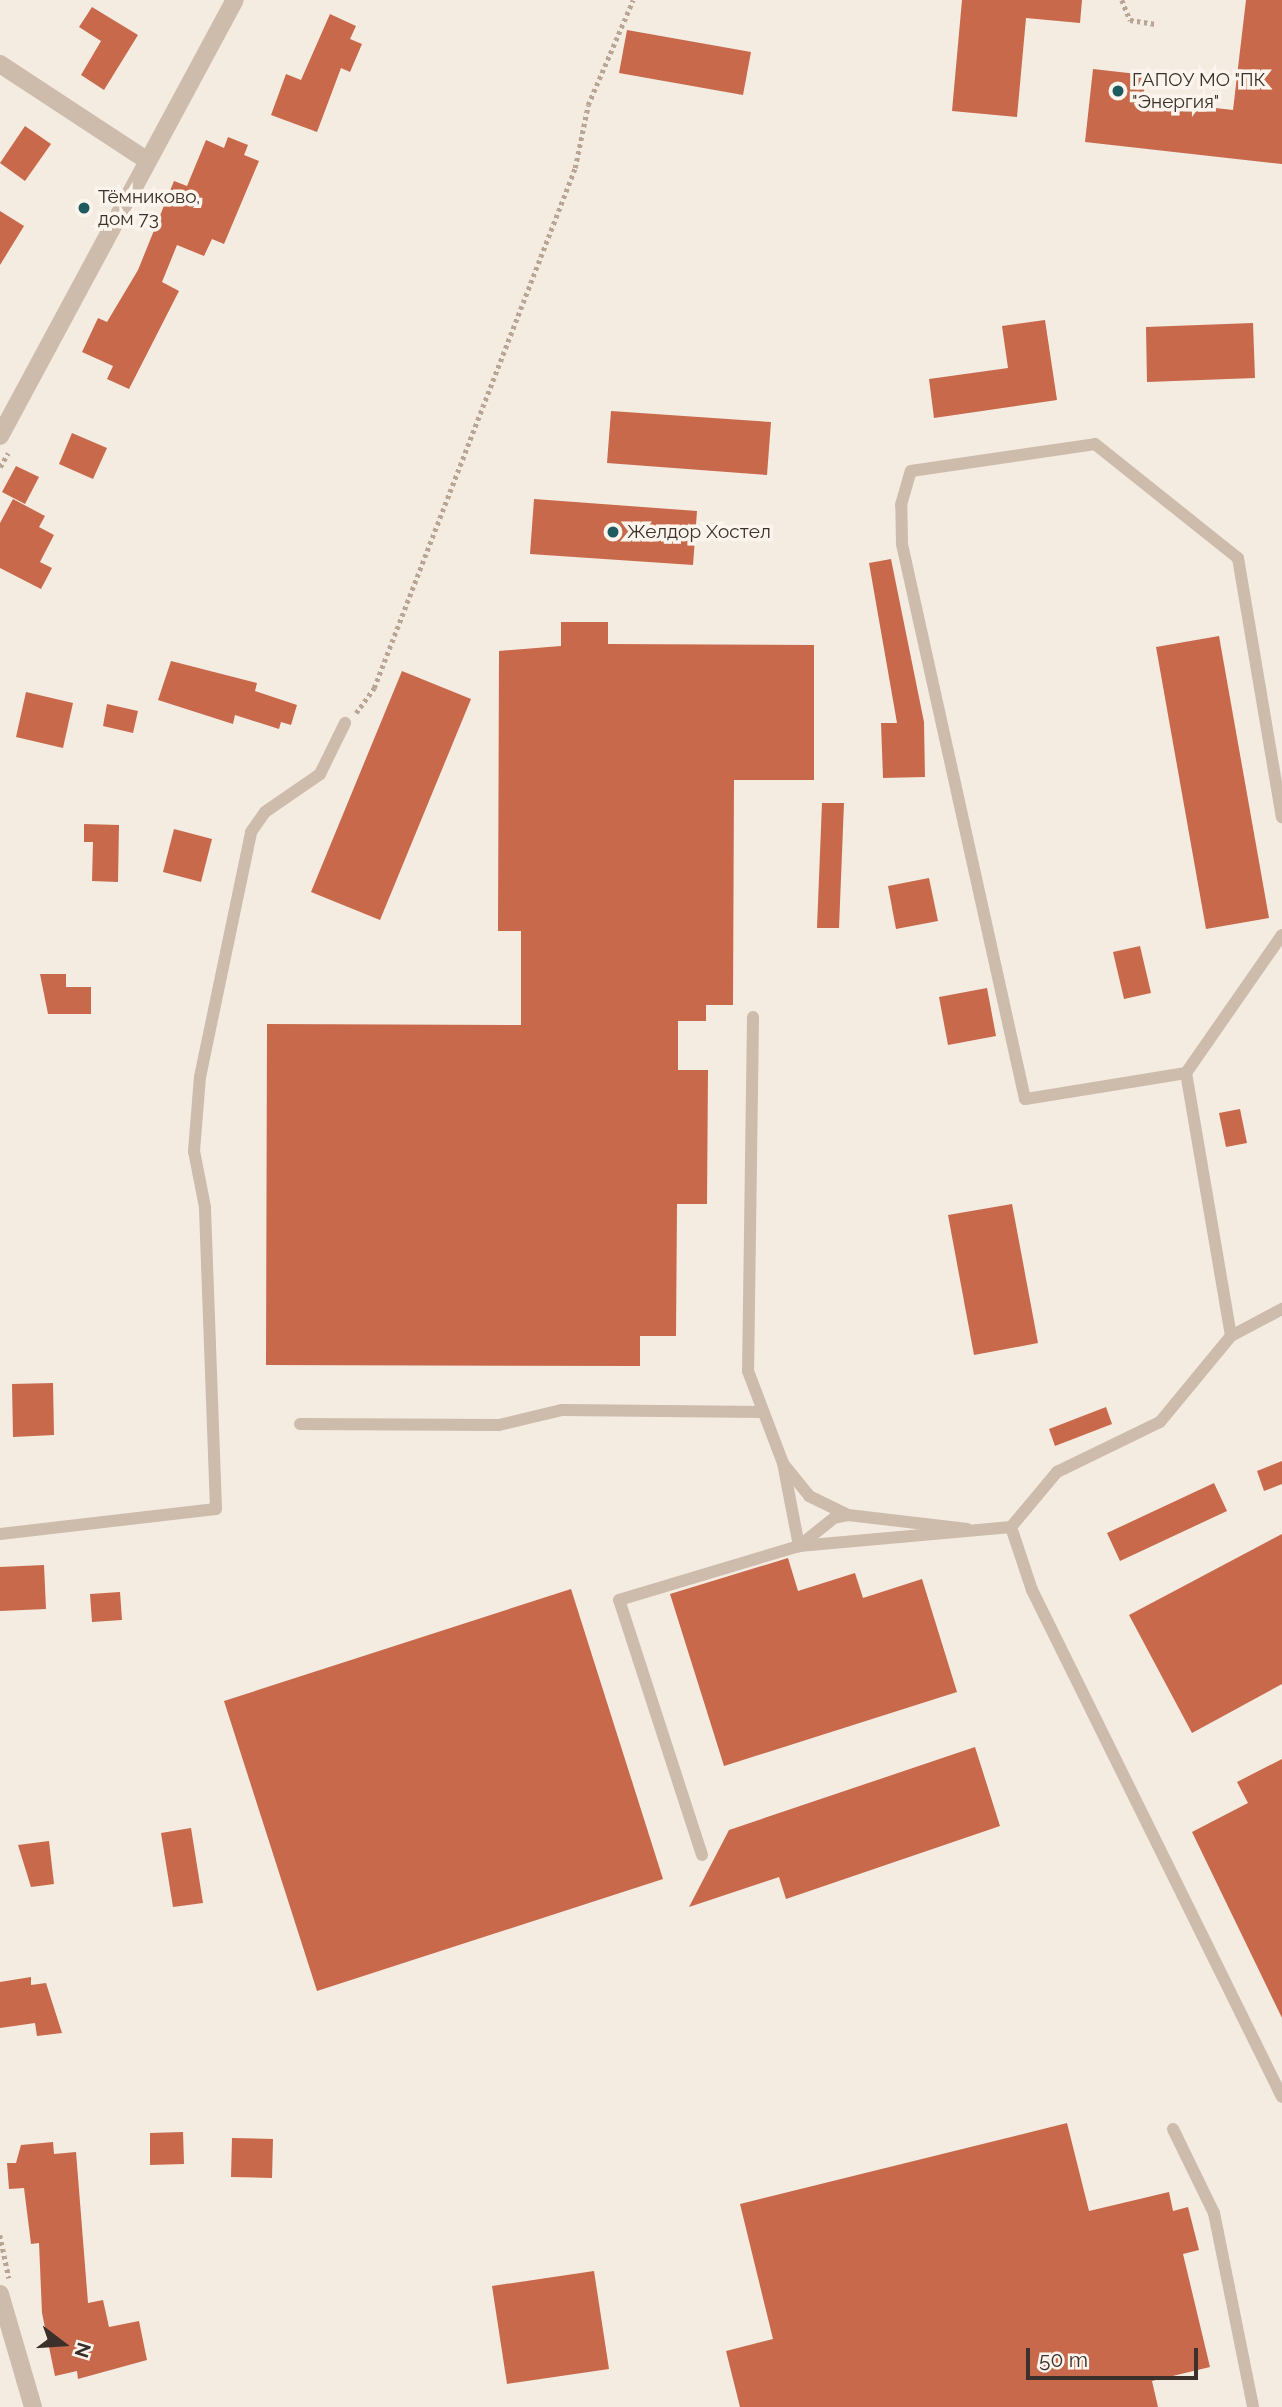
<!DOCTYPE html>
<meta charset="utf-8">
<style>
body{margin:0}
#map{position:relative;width:1282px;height:2407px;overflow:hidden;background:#f4ebe1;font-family:Raleway,sans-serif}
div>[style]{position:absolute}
.building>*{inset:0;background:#c8694b}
.path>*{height:4.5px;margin-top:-2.25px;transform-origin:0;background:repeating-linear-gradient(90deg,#b9a596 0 3.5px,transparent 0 7px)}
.service>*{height:12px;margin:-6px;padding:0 6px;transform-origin:6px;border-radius:6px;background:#cdbbac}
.minor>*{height:18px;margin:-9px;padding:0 9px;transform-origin:9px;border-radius:9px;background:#cdbbac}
.tertiary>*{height:18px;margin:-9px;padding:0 9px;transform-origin:9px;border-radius:9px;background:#cdbbac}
.dots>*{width:19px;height:19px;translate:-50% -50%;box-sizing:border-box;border:4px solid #fbf5ee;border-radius:50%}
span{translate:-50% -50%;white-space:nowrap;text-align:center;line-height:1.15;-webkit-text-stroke:7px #fbf5ee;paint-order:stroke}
.poi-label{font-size:19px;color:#3b302b}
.left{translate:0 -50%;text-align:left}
.north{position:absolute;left:28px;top:2309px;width:70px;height:70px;-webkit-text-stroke:5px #fbf5ee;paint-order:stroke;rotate:107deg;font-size:19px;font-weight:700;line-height:28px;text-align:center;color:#3b302b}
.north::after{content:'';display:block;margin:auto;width:24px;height:32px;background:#3b302b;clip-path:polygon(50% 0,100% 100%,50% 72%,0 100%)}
.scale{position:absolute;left:1026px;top:2348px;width:172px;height:32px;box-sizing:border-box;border:4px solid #3b302b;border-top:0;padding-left:9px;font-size:21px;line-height:24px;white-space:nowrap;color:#3b302b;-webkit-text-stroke:5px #fbf5ee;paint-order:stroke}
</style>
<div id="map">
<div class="building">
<i style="clip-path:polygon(962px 0,1082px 0,1080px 23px,1026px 18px,1017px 117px,952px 111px)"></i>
<i style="clip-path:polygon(1246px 0,1282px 0,1282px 164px,1085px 142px,1093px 69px,1146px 75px,1143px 100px,1233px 110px)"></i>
<i style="clip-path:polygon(92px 7px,138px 35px,104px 90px,81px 75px,101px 41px,79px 27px)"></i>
<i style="clip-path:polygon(330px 14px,356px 26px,350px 39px,362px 44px,350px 72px,341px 68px,317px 132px,271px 115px,286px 74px,301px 80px)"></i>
<i style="clip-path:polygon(627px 30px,751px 52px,743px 95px,619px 73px)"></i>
<i style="clip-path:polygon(25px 126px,51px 144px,25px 181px,0 163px)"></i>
<i style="clip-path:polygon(228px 137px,248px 145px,244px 155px,259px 161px,224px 244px,212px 239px,204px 256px,177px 245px,162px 282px,179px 291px,129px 389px,107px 379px,113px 366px,82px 352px,98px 318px,107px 322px,138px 270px,174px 181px,187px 186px,206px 140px,224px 148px)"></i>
<i style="clip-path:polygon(0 211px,24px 226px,0 265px)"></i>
<i style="clip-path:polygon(1045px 320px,1057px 400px,934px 418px,929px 379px,1008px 368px,1002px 326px)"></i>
<i style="clip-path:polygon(1253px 323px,1255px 378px,1147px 382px,1146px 327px)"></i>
<i style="clip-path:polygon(611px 411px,771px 422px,767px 475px,607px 463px)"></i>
<i style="clip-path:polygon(72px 433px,107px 448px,93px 479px,59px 464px)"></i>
<i style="clip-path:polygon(16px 466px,39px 477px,25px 504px,2px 492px)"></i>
<i style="clip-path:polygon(13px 499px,45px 516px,39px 527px,54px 535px,40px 562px,52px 568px,41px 589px,0 568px,0 523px)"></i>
<i style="clip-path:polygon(534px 499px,697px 511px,693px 565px,530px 554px)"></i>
<i style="clip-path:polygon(891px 559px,924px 722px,925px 777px,883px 778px,881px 723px,897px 723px,869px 563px)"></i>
<i style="clip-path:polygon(561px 622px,608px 622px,608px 644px,814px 645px,814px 780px,734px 780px,733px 1005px,706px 1005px,706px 1021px,678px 1021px,678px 1070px,708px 1070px,707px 1204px,677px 1204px,676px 1336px,640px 1336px,640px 1366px,266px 1365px,267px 1024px,521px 1025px,521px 931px,498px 931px,499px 651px,561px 646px)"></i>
<i style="clip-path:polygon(1219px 636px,1269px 918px,1206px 929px,1156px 647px)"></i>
<i style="clip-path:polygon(171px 661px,257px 683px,255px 691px,297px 705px,291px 725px,281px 722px,279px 729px,235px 715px,233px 724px,158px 700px)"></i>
<i style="clip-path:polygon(402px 671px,471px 699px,380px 920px,311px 892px)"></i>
<i style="clip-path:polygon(26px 692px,73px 703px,63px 748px,16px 737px)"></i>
<i style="clip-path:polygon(107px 704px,138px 711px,133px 733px,103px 726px)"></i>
<i style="clip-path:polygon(822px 803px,844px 803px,839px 928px,817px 928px)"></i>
<i style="clip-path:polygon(84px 824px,119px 825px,118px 882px,92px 881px,93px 842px,84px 842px)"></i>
<i style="clip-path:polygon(174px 829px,212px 839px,201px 882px,163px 872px)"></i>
<i style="clip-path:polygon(929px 878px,938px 921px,896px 929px,888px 886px)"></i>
<i style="clip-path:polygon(1140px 946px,1151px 993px,1124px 999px,1113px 952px)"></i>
<i style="clip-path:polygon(40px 974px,66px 974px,66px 987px,91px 987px,91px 1014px,48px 1014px)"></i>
<i style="clip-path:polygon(987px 988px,996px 1036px,948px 1045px,939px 997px)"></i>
<i style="clip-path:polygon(1240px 1109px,1247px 1143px,1226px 1147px,1219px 1113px)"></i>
<i style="clip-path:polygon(1012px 1204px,1038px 1343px,974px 1355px,948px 1215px)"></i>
<i style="clip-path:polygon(53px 1383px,54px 1435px,13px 1437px,12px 1384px)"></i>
<i style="clip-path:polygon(1106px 1407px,1112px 1424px,1055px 1446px,1049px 1429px)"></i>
<i style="clip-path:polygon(1282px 1461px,1282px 1484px,1264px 1491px,1257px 1471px)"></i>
<i style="clip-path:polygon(1214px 1483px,1227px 1511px,1120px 1561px,1107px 1533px)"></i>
<i style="clip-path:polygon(1282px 1534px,1282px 1684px,1192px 1733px,1129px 1615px)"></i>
<i style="clip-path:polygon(788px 1558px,798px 1591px,855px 1573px,863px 1598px,922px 1579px,957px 1692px,724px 1766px,670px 1594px)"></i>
<i style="clip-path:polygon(44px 1565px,46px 1609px,0 1611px,0 1567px)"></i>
<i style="clip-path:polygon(571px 1589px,663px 1879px,317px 1991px,224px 1701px)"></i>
<i style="clip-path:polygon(120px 1592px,122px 1620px,92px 1622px,90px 1594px)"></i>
<i style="clip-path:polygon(975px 1747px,1000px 1826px,786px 1899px,779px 1877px,689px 1907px,729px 1830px)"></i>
<i style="clip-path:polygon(1282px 1759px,1282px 2018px,1192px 1832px,1248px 1803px,1237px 1782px)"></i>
<i style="clip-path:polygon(191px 1828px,203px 1903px,173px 1907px,161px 1833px)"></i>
<i style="clip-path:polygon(49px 1841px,54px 1884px,31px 1887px,18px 1845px)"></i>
<i style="clip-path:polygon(31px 1977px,31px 1985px,46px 1983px,62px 2033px,37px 2036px,35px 2023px,0 2028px,0 1982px)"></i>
<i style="clip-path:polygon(1067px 2123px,1089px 2211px,1169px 2192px,1173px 2211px,1188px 2207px,1199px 2250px,1183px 2254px,1210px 2367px,1152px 2381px,1158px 2407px,740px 2407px,726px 2351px,773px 2339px,740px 2204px)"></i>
<i style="clip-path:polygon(183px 2132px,184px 2164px,150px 2165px,150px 2133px)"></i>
<i style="clip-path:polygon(232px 2138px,273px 2139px,272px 2178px,231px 2177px)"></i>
<i style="clip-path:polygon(53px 2142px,54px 2154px,76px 2152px,88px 2303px,103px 2300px,109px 2327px,139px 2321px,147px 2360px,78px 2379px,77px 2371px,55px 2376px,42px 2313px,39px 2243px,31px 2244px,24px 2188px,9px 2189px,7px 2163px,16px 2163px,21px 2145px)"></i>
<i style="clip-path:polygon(594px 2271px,609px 2369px,507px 2384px,492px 2286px)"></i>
</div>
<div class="path">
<i style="left:1122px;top:0;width:22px;rotate:68deg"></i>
<i style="left:1130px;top:20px;width:26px;rotate:9deg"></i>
<i style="left:0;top:467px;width:16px;rotate:-60deg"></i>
<i style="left:356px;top:713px;width:31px;rotate:-54deg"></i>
<i style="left:374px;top:688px;width:557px;rotate:-68.87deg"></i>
<i style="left:575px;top:168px;width:64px;rotate:-78.3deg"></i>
<i style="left:588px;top:105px;width:114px;rotate:-66.8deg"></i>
<i style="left:0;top:2235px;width:44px;rotate:78.2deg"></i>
</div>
<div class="service">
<i style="left:753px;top:1017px;width:354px;rotate:90.8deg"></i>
<i style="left:748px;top:1371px;width:98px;rotate:69.2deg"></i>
<i style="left:783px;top:1463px;width:85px;rotate:79.1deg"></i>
<i style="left:1186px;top:1073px;width:163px;rotate:170.8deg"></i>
<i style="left:1025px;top:1099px;width:568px;rotate:-102.5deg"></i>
<i style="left:902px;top:544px;width:39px;rotate:-91deg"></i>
<i style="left:901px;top:505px;width:35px;rotate:-74deg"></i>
<i style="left:911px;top:471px;width:186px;rotate:-8.3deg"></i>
<i style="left:1095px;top:444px;width:183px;rotate:38.6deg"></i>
<i style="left:1238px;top:558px;width:263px;rotate:80.4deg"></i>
<i style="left:1231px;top:1336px;width:267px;rotate:-99.7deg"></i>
<i style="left:1186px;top:1073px;width:168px;rotate:-55.2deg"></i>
<i style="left:300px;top:1424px;width:199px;rotate:0.3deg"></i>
<i style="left:499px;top:1425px;width:65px;rotate:-13.4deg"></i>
<i style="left:562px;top:1410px;width:201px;rotate:0.6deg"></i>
<i style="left:785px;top:1466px;width:38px;rotate:51deg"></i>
<i style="left:809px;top:1496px;width:41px;rotate:25.9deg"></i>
<i style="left:1011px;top:1527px;width:66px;rotate:71.6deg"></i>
<i style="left:1032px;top:1590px;width:565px;rotate:63.75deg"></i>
<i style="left:0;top:1534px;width:217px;rotate:-6.6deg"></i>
<i style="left:216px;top:1509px;width:302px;rotate:-92.1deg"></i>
<i style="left:205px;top:1207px;width:57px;rotate:-101.1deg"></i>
<i style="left:194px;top:1151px;width:74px;rotate:-85.4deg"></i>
<i style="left:200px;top:1077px;width:250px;rotate:-78.2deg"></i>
<i style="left:251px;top:832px;width:24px;rotate:-55deg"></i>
<i style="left:265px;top:812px;width:67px;rotate:-34.6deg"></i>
<i style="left:320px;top:774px;width:57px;rotate:-63.9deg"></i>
<i style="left:799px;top:1546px;width:45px;rotate:-38.7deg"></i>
<i style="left:834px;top:1518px;width:14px;rotate:-12deg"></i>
<i style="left:848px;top:1515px;width:120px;rotate:6.7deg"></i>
<i style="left:702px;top:1855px;width:268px;rotate:-108deg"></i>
<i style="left:619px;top:1600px;width:188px;rotate:-16.7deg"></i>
<i style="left:799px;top:1546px;width:213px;rotate:-5.1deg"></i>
<i style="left:1011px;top:1527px;width:72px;rotate:-50.1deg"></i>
<i style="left:1057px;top:1472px;width:114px;rotate:-25.9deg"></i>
<i style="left:1160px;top:1422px;width:112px;rotate:-50.5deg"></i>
<i style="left:1231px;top:1336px;width:58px;rotate:-27.9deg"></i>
<i style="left:1173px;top:2129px;width:93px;rotate:64deg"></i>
<i style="left:1214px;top:2213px;width:198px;rotate:78.6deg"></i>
</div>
<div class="minor">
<i style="left:0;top:64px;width:175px;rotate:33.3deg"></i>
</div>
<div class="tertiary">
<i style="left:0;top:436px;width:495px;rotate:-61.7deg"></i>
<i style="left:0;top:2294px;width:118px;rotate:73.7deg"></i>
</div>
<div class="dots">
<i style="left:1118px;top:91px;background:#1f5a5e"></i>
<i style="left:84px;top:208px;background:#1f5a5e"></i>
<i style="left:613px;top:532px;background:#1f5a5e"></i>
</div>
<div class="poi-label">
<span class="left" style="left:1132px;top:91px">ГАПОУ МО "ПК<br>"Энергия"</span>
<span class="left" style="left:98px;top:208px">Тёмниково,<br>дом 73</span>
<span class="left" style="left:627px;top:532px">Желдор Хостел</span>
</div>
<div class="north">N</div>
<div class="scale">50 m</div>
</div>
